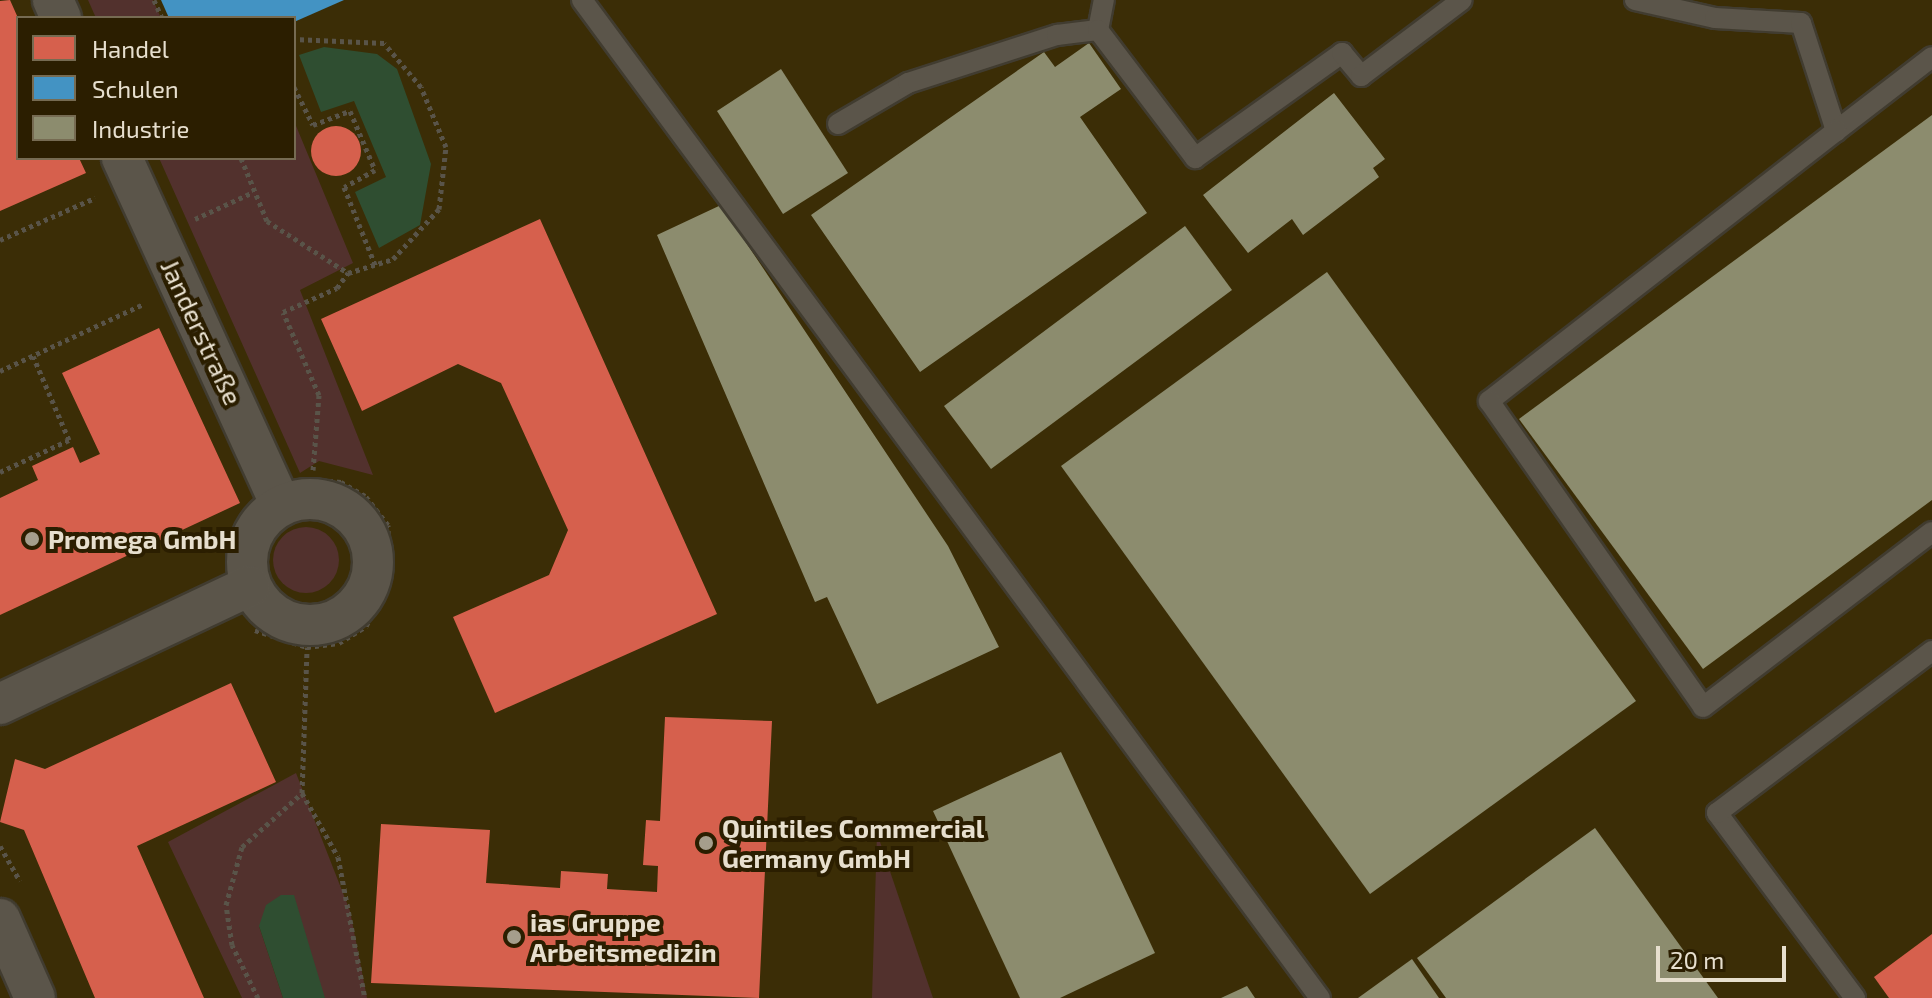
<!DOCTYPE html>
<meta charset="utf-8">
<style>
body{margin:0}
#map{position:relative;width:1932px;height:998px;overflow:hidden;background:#2a2412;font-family:"Exo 2",sans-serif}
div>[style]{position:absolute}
.built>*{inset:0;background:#3b2d06}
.green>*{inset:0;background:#52312d}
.round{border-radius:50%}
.water>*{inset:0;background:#2f4e31}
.shops>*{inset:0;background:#d6604d}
.schools>*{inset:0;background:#4393c3}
.industry>*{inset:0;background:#8c8c6e}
.path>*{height:5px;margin-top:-2.5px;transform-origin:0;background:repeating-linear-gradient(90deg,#595449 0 4px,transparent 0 8px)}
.roads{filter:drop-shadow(2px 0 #413c30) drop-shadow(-2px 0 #413c30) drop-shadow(0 2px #413c30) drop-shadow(0 -2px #413c30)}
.service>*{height:20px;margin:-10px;padding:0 10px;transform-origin:10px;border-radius:10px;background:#5b554a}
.minor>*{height:40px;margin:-20px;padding:0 20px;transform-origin:20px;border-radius:20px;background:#5b554a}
.minor>.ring{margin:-20px;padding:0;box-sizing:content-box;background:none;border:40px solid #5b554a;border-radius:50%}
.dots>*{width:22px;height:22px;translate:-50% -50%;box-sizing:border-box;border:4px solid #2b1e00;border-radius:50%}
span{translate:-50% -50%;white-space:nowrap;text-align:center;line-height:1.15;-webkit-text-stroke:8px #2b1e00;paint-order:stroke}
.street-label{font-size:26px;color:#e7dfce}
.poi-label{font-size:26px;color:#e7dfce;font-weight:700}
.left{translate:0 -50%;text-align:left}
.legend{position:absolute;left:16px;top:16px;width:280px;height:144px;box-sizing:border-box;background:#2b1e00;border:2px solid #766b52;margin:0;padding:10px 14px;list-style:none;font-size:24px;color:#e7dfce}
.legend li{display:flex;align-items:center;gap:16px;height:40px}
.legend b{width:40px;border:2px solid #766b52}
.scale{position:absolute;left:1656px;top:946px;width:130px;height:36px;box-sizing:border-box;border:4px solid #e7dfce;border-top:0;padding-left:10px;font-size:24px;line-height:28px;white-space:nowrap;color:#e7dfce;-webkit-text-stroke:6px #2b1e00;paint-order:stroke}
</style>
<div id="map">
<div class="built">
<i style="clip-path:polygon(evenodd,0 0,1932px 0,1932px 998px,0 998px,0 0,18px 18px,294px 18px,294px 158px,18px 158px,18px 18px)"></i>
</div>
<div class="green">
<i style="clip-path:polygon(88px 0,153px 0,161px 18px,96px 18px)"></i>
<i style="clip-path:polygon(294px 121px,353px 263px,300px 290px,373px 475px,319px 461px,300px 473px,159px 158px,294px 158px)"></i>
<i class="round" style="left:273px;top:527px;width:66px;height:66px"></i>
<i style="clip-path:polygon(296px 773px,350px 911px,367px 998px,325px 998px,259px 926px,283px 998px,242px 998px,168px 842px)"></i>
<i style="clip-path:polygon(877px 833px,933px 998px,872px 998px)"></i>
</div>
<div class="water">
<i style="clip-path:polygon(324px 47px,377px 54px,397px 69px,431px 164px,420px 225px,379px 248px,355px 192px,386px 177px,354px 101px,321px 112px,299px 55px)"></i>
<i style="clip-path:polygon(281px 895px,294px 895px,325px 998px,283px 998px,259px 926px,266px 905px)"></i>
</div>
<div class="shops">
<i style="clip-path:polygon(10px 0,18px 18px,18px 158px,79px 158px,86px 173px,0 211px,0 1px)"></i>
<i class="round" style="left:311px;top:126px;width:50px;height:50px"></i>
<i style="clip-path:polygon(540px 219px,717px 614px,495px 713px,453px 617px,549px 575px,568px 530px,501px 383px,458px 364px,362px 411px,321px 319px)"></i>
<i style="clip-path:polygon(159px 328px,240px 503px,0 615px,0 498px,38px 480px,32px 466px,73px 447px,80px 463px,100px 454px,62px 373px)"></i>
<i style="clip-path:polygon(231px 683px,276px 782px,137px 846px,204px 998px,95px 998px,24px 830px,0 822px,15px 759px,45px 769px)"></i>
<i style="clip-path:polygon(665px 717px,772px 721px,759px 998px,371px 983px,381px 824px,490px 830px,486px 883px,560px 888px,561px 871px,608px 874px,607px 889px,657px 892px,658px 866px,643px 865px,646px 820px,660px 821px)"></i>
<i style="clip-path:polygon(1932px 934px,1932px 998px,1889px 998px,1874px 977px)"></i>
</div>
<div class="schools">
<i style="clip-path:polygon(161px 0,344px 0,294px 22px,169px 18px)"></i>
</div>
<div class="industry">
<i style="clip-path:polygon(1089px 43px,1121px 89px,1080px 117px,1147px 213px,920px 372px,811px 215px,1044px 52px,1055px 67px)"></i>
<i style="clip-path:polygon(781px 69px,848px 173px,783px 214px,717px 111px)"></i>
<i style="clip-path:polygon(1334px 93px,1385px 159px,1373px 168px,1379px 177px,1303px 235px,1292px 219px,1248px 253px,1203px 195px)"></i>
<i style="clip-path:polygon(1932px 115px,1932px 500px,1703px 669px,1519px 419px)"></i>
<i style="clip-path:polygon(721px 205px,948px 546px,999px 647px,877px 704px,827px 597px,815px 602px,657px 235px)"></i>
<i style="clip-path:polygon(1185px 226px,1232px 290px,991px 469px,944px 406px)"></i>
<i style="clip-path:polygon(1327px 272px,1636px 701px,1370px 894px,1061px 466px)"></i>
<i style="clip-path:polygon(1061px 752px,1155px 953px,1060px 998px,1020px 998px,933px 811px)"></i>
<i style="clip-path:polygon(1595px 828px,1718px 998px,1446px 998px,1417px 958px)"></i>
<i style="clip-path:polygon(1412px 959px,1439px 998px,1358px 998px)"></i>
<i style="clip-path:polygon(1247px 986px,1255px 998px,1221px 998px)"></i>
</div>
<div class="path">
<i style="left:154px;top:0;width:20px;rotate:66deg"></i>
<i style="left:294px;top:87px;width:42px;rotate:63.4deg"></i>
<i style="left:313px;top:125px;width:40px;rotate:-21deg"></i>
<i style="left:350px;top:111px;width:64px;rotate:67deg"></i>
<i style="left:375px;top:170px;width:35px;rotate:151deg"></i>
<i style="left:344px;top:187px;width:86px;rotate:68.2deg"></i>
<i style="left:241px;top:158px;width:68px;rotate:67.6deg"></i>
<i style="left:267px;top:221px;width:96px;rotate:32.7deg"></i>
<i style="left:348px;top:273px;width:47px;rotate:-17.3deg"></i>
<i style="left:393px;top:259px;width:68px;rotate:-47.4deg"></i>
<i style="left:439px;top:209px;width:62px;rotate:-83.6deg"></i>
<i style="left:446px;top:147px;width:65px;rotate:-112.6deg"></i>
<i style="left:421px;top:87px;width:57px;rotate:-130.1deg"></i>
<i style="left:384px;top:43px;width:90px;rotate:-177.5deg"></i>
<i style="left:195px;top:219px;width:62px;rotate:-24.9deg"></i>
<i style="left:0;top:240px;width:104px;rotate:-23.9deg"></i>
<i style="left:0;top:371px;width:159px;rotate:-25deg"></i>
<i style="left:313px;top:470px;width:75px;rotate:-85.4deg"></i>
<i style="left:319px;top:395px;width:90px;rotate:-113.4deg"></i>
<i style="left:283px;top:312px;width:59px;rotate:-24deg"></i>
<i style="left:337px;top:288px;width:19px;rotate:-54deg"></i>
<i style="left:0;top:472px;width:76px;rotate:-24.9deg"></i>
<i style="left:69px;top:440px;width:91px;rotate:-113.2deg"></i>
<i style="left:231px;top:548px;width:30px;rotate:-64deg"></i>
<i style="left:255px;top:630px;width:55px;rotate:18.1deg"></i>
<i style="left:307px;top:647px;width:32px;rotate:-7deg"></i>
<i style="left:339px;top:643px;width:32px;rotate:-32deg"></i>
<i style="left:366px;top:626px;width:49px;rotate:-61.9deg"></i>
<i style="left:389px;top:583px;width:58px;rotate:-91deg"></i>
<i style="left:388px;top:525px;width:37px;rotate:-128deg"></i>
<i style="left:365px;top:496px;width:28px;rotate:-150deg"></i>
<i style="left:341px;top:482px;width:25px;rotate:-175deg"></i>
<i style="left:302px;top:793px;width:73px;rotate:60.6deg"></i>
<i style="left:338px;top:857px;width:144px;rotate:79.2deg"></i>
<i style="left:0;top:846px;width:40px;rotate:60.3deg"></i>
<i style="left:258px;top:998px;width:59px;rotate:-116.1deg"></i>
<i style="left:232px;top:945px;width:40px;rotate:-98.5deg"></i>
<i style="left:226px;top:905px;width:60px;rotate:-74.6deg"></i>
<i style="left:242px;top:847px;width:81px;rotate:-42deg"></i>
<i style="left:302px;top:793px;width:146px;rotate:-88deg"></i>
</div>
<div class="roads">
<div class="service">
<i style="left:582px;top:0;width:1241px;rotate:53.52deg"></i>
<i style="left:1635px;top:0;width:82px;rotate:12.7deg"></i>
<i style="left:1715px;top:18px;width:86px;rotate:3.3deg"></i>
<i style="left:1801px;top:23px;width:114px;rotate:72deg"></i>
<i style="left:1836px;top:131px;width:121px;rotate:-37.6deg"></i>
<i style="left:1098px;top:30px;width:31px;rotate:-79deg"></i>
<i style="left:838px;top:124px;width:81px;rotate:-30.4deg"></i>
<i style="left:908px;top:83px;width:157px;rotate:-17.9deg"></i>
<i style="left:1057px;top:35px;width:41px;rotate:-7deg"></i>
<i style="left:1098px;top:30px;width:161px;rotate:52.8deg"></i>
<i style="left:1195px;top:158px;width:181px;rotate:-35.5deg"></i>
<i style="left:1342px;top:53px;width:30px;rotate:50deg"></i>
<i style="left:1361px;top:76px;width:126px;rotate:-37deg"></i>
<i style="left:1836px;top:131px;width:440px;rotate:142.1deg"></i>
<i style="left:1489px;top:401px;width:373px;rotate:55deg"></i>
<i style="left:1703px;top:707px;width:288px;rotate:-37.4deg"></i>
<i style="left:1855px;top:998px;width:231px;rotate:-126.7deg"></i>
<i style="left:1717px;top:813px;width:269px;rotate:-37deg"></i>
</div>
<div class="minor">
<i style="left:53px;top:0;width:20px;rotate:66deg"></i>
<i style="left:122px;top:158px;width:382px;rotate:65.4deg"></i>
<i class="ring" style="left:247px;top:499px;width:86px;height:86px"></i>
<i style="left:0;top:704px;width:276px;rotate:-25.3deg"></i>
<i style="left:0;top:919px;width:86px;rotate:66.1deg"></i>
</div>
</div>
<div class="dots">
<i style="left:32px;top:539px;background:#a59e8c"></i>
<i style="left:706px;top:843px;background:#a59e8c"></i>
<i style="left:514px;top:937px;background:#a59e8c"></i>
</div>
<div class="street-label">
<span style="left:202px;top:332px;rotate:65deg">Janderstraße</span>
</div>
<div class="poi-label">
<span class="left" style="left:48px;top:539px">Promega GmbH</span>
<span class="left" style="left:722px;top:843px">Quintiles Commercial<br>Germany GmbH</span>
<span class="left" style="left:530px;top:937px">ias Gruppe<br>Arbeitsmedizin</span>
</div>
<ul class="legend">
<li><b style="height:22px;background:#d6604d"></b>Handel</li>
<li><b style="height:22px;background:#4393c3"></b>Schulen</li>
<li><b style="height:22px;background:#8c8c6e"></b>Industrie</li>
</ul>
<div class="scale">20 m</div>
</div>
